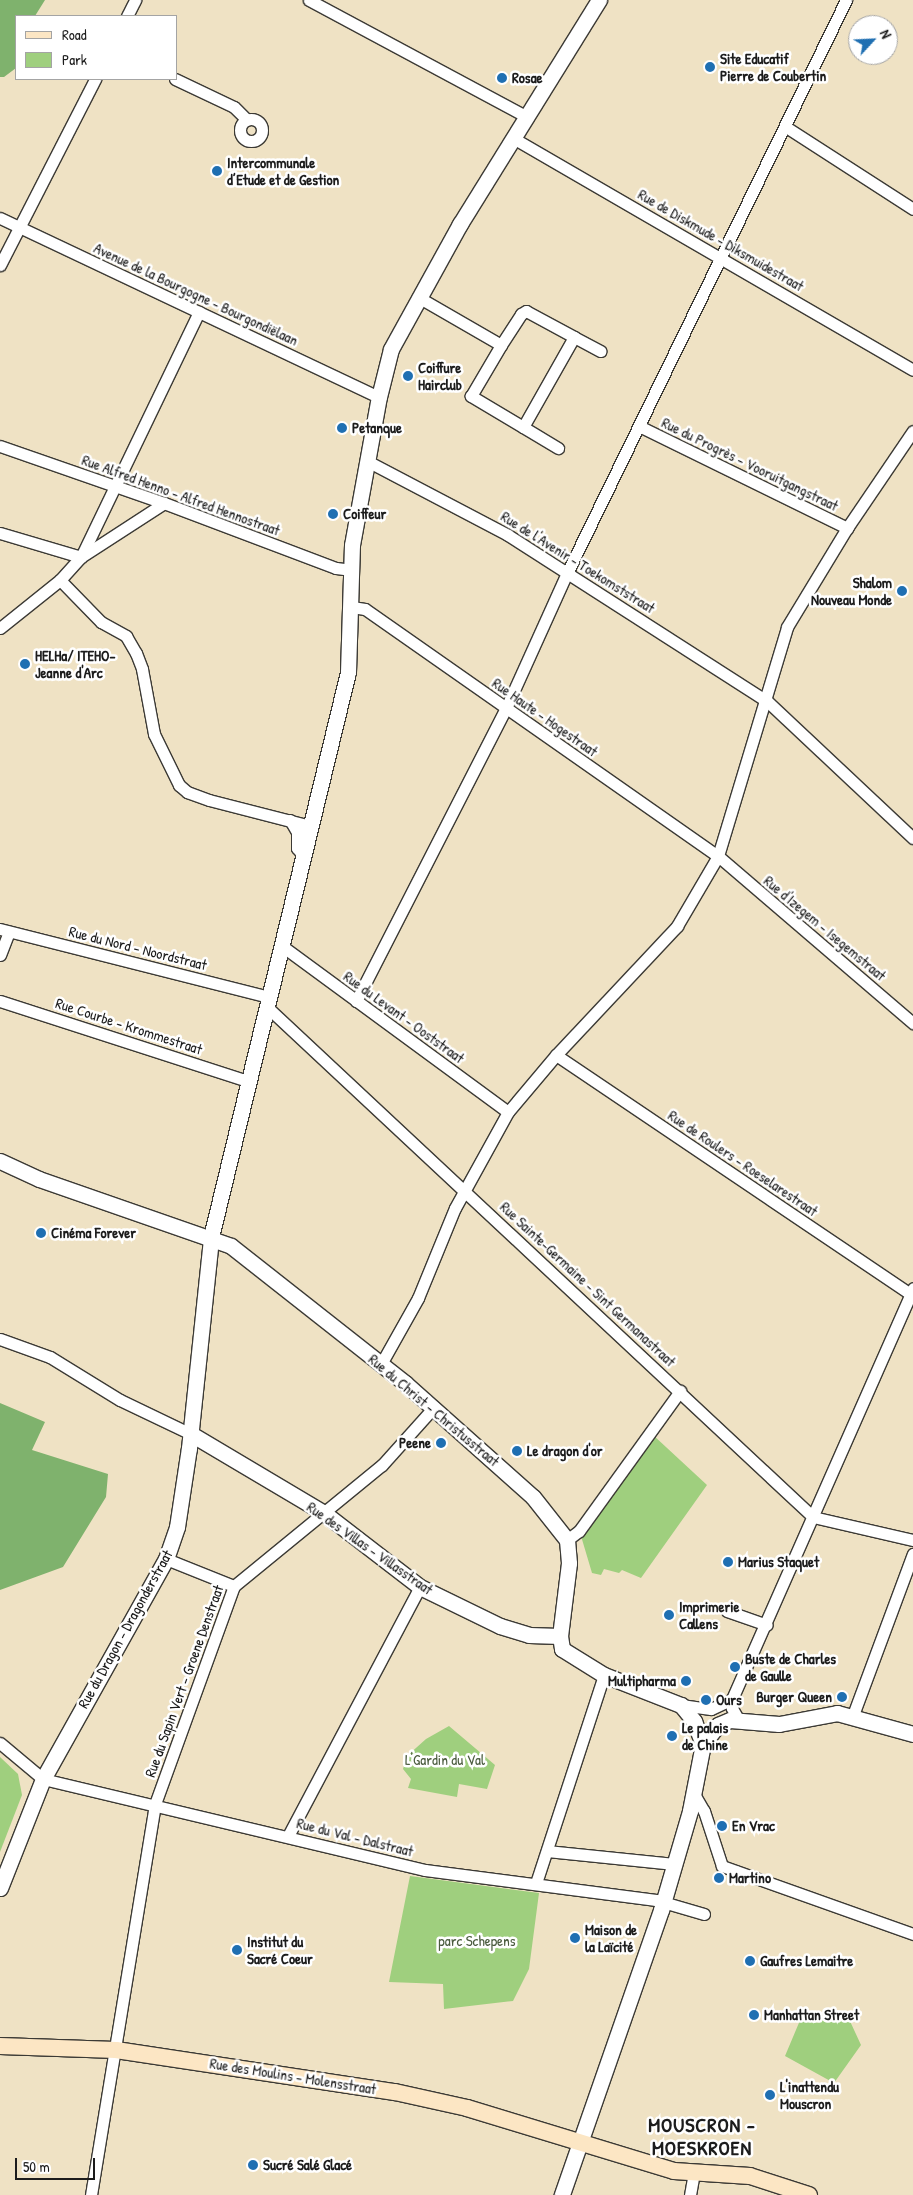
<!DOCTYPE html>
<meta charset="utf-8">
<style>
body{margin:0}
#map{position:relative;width:913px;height:2195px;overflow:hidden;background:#efe2c4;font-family:"Patrick Hand",sans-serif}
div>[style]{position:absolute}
.green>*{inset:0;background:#9fcf7e}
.forest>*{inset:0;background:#7fb26d}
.roads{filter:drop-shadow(1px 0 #3c3a35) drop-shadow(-1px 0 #3c3a35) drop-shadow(0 1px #3c3a35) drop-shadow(0 -1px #3c3a35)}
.minor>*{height:11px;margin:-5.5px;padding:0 5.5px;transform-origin:5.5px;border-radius:5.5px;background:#fff}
.minor>.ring{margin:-5.5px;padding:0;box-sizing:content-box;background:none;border:11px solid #fff;border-radius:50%}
.tertiary>*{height:15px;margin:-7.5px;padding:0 7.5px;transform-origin:7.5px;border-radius:7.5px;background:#fff}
.secondary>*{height:16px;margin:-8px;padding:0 8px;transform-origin:8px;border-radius:8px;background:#fce6c4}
.dots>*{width:14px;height:14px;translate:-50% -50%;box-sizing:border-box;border:2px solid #fff;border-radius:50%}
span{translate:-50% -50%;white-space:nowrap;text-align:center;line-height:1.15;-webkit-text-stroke:5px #fff;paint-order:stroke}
.poi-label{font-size:15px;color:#1c1c1c;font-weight:700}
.left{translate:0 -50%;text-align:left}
.right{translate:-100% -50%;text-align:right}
.street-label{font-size:15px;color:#1c1c1c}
.park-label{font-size:15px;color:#4a5b3e}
.district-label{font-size:20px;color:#1c1c1c;font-weight:700;letter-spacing:1px}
.legend{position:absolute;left:15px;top:15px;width:162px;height:65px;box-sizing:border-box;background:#fff;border:1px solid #a4a4a4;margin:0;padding:6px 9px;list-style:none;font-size:15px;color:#1c1c1c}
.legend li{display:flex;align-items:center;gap:10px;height:25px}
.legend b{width:25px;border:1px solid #a4a4a4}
.north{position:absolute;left:848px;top:15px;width:50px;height:50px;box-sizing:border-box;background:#fff;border:1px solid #a4a4a4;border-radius:50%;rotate:65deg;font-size:14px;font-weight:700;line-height:20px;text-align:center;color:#1c1c1c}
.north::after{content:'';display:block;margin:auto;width:18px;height:22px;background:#1f6fb2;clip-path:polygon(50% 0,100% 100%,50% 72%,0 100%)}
.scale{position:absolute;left:15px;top:2158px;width:80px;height:22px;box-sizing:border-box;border:2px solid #1c1c1c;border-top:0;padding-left:6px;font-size:15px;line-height:18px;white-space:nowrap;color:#1c1c1c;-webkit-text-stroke:4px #fff;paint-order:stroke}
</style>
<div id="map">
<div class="green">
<i style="clip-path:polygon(653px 1435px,707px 1485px,641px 1578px,622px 1570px,619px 1573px,604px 1569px,601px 1575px,592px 1573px,581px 1536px)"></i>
<i style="clip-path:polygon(449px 1726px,495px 1765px,487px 1789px,459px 1784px,457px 1797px,408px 1788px,411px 1779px,403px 1769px,407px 1756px,426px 1739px)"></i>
<i style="clip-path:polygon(0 1757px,18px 1774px,22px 1795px,0 1852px)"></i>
<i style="clip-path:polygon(410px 1876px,539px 1893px,529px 1969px,513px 2001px,444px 2009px,443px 1984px,389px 1982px)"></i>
<i style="clip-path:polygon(826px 2013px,849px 2019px,861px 2045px,834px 2083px,785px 2056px,801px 2018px,811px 2018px,818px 2023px)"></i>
</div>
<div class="forest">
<i style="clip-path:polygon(0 0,45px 0,35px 16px,16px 16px,16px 68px,4px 77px,0 77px)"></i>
<i style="clip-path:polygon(0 1403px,45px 1422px,32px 1450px,108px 1474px,106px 1497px,63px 1567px,0 1590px)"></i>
</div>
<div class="roads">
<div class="minor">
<i style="left:309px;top:0;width:245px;rotate:28.2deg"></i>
<i style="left:127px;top:16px;width:18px;rotate:-63deg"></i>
<i style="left:175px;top:79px;width:65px;rotate:25.4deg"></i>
<i style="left:234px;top:107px;width:18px;rotate:45deg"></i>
<i class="ring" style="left:240px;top:119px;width:11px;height:11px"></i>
<i style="left:786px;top:127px;width:151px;rotate:32.8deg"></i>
<i style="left:513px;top:138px;width:462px;rotate:30.1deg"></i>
<i style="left:0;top:218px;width:419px;rotate:25.3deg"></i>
<i style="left:0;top:265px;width:209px;rotate:-62.9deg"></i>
<i style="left:418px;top:297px;width:96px;rotate:30deg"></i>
<i style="left:501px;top:345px;width:37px;rotate:-57deg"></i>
<i style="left:521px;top:314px;width:6px;rotate:-31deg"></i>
<i style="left:526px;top:311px;width:55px;rotate:28.4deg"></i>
<i style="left:574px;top:337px;width:103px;rotate:119.5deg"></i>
<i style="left:523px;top:427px;width:61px;rotate:-149.2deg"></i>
<i style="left:471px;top:396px;width:59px;rotate:-59.5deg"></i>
<i style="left:574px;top:337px;width:30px;rotate:28deg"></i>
<i style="left:639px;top:426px;width:232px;rotate:26.1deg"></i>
<i style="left:523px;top:427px;width:41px;rotate:31deg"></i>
<i style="left:0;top:446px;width:174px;rotate:19.2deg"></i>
<i style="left:164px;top:503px;width:184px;rotate:20.7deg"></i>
<i style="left:336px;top:568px;width:16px;rotate:7deg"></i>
<i style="left:367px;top:461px;width:159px;rotate:27.7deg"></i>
<i style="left:508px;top:535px;width:308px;rotate:32.7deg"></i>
<i style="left:767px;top:701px;width:200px;rotate:43.2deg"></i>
<i style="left:0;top:533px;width:84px;rotate:16.5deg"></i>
<i style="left:81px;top:557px;width:272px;rotate:-64.3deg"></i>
<i style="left:60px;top:580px;width:59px;rotate:45.7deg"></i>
<i style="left:101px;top:622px;width:29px;rotate:29deg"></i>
<i style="left:126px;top:636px;width:20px;rotate:60deg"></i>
<i style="left:136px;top:653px;width:17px;rotate:69deg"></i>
<i style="left:142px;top:669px;width:66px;rotate:79.5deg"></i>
<i style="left:154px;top:734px;width:57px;rotate:63.9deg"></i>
<i style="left:179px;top:785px;width:11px;rotate:41deg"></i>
<i style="left:187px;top:792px;width:23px;rotate:20deg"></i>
<i style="left:209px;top:800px;width:104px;rotate:14.4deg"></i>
<i style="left:352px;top:607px;width:13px;rotate:9deg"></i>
<i style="left:365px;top:609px;width:431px;rotate:35deg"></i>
<i style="left:718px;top:856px;width:257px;rotate:40.6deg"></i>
<i style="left:0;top:628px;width:77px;rotate:-38.7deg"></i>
<i style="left:60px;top:580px;width:31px;rotate:-48deg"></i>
<i style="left:81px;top:557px;width:99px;rotate:-33deg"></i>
<i style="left:290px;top:820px;width:14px;rotate:60deg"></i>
<i style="left:297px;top:832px;width:16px;rotate:90deg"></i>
<i style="left:297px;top:848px;width:8px;rotate:50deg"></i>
<i style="left:0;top:929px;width:277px;rotate:14.2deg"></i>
<i style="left:282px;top:946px;width:280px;rotate:36.3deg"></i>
<i style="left:0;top:955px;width:25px;rotate:-69deg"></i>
<i style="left:0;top:1001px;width:261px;rotate:17.9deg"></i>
<i style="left:356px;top:1001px;width:329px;rotate:-62.9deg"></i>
<i style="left:506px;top:708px;width:150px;rotate:-65.7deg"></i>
<i style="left:568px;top:571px;width:635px;rotate:-64.04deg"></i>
<i style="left:266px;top:1006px;width:749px;rotate:43.05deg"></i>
<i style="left:813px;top:1517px;width:103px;rotate:13deg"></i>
<i style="left:556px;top:1055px;width:431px;rotate:34deg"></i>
<i style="left:0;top:1339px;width:53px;rotate:19.8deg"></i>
<i style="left:50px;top:1357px;width:82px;rotate:31.6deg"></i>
<i style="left:120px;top:1400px;width:79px;rotate:25.6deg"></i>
<i style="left:381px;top:1364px;width:76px;rotate:-60.7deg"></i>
<i style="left:418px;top:1298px;width:97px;rotate:-67.7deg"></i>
<i style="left:455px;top:1208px;width:110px;rotate:-61.1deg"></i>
<i style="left:508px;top:1112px;width:75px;rotate:-49.9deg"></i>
<i style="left:556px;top:1055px;width:177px;rotate:-46.8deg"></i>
<i style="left:677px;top:926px;width:81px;rotate:-59.6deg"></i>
<i style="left:718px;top:856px;width:239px;rotate:-73.2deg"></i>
<i style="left:787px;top:627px;width:116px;rotate:-58.8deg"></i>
<i style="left:847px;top:528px;width:117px;rotate:-55.8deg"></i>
<i style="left:567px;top:1540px;width:15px;rotate:-37deg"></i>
<i style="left:579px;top:1531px;width:173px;rotate:-54.2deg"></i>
<i style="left:166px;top:1559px;width:73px;rotate:21.7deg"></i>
<i style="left:727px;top:1611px;width:42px;rotate:19.3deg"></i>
<i style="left:681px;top:1705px;width:30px;rotate:8deg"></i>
<i style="left:711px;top:1709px;width:23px;rotate:-25deg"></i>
<i style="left:853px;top:1715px;width:172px;rotate:-69.6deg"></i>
<i style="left:738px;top:1719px;width:13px;rotate:-119deg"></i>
<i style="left:732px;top:1708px;width:9px;rotate:-90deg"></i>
<i style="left:732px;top:1699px;width:449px;rotate:-66.2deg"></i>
<i style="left:0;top:1743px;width:56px;rotate:39.9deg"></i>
<i style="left:43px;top:1779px;width:393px;rotate:13.4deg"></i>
<i style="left:425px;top:1870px;width:233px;rotate:7.4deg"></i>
<i style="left:656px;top:1900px;width:50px;rotate:16.3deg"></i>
<i style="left:694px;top:1794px;width:20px;rotate:60deg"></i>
<i style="left:704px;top:1811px;width:58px;rotate:71.9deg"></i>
<i style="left:722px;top:1866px;width:203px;rotate:19.6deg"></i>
<i style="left:288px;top:1836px;width:282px;rotate:-62.1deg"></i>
<i style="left:547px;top:1851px;width:128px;rotate:5.8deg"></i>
<i style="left:536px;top:1883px;width:219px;rotate:-71.9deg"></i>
<i style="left:91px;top:2195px;width:396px;rotate:-80.7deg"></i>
<i style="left:155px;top:1804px;width:232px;rotate:-70.1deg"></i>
<i style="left:234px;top:1586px;width:191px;rotate:-39.3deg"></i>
<i style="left:382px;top:1465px;width:78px;rotate:-48.1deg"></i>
<i style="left:690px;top:2195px;width:23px;rotate:-80deg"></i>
</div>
<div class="tertiary">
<i style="left:0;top:1161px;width:43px;rotate:24.8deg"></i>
<i style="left:39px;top:1179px;width:203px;rotate:19.2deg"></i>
<i style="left:231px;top:1246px;width:221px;rotate:38.2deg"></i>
<i style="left:405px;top:1383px;width:171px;rotate:41.7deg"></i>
<i style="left:533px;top:1497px;width:55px;rotate:51.7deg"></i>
<i style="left:567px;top:1540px;width:23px;rotate:85deg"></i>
<i style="left:569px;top:1563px;width:74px;rotate:97deg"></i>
<i style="left:560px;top:1636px;width:13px;rotate:81deg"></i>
<i style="left:562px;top:1649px;width:49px;rotate:31.8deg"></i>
<i style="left:604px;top:1675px;width:83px;rotate:21.3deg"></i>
<i style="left:681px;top:1705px;width:21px;rotate:51deg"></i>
<i style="left:694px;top:1721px;width:25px;rotate:69deg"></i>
<i style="left:703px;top:1744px;width:68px;rotate:101deg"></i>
<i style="left:690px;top:1811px;width:103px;rotate:106.3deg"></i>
<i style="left:661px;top:1910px;width:302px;rotate:109.2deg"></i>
<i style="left:191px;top:1434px;width:155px;rotate:30.7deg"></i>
<i style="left:324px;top:1513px;width:121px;rotate:37.6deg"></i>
<i style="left:420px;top:1587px;width:89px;rotate:26deg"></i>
<i style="left:500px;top:1626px;width:30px;rotate:17deg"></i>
<i style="left:529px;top:1635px;width:31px;rotate:2deg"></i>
<i style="left:703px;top:1744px;width:24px;rotate:-52deg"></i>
<i style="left:718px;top:1725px;width:13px;rotate:-23deg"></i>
<i style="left:730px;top:1720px;width:49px;rotate:4.7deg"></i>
<i style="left:779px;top:1724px;width:59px;rotate:-10.7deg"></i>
<i style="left:837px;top:1713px;width:79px;rotate:15.4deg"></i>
<i style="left:0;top:1888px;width:117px;rotate:-68.5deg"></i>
<i style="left:43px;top:1779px;width:252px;rotate:-60.8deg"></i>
<i style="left:166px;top:1559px;width:34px;rotate:-71deg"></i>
<i style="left:177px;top:1527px;width:80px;rotate:-81.4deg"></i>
<i style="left:189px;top:1448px;width:212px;rotate:-84deg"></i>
<i style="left:211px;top:1237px;width:581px;rotate:-76.37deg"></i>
<i style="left:348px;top:672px;width:127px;rotate:-88.2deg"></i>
<i style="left:352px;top:545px;width:150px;rotate:-79.7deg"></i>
<i style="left:379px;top:397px;width:49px;rotate:-76deg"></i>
<i style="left:391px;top:349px;width:143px;rotate:-61.1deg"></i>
<i style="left:460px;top:224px;width:264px;rotate:-58.2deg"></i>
</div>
<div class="secondary">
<i style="left:0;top:2046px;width:116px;rotate:2deg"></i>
<i style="left:116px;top:2050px;width:282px;rotate:8.6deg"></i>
<i style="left:395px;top:2092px;width:74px;rotate:12.5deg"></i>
<i style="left:467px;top:2108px;width:216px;rotate:16.9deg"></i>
<i style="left:674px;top:2171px;width:76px;rotate:3.8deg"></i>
<i style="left:750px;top:2176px;width:62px;rotate:17.9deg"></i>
</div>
</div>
<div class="dots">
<i style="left:710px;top:67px;background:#1f6fb2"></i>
<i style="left:502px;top:78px;background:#1f6fb2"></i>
<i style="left:217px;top:171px;background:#1f6fb2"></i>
<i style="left:408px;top:376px;background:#1f6fb2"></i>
<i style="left:342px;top:428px;background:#1f6fb2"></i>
<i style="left:333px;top:514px;background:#1f6fb2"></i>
<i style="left:902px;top:591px;background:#1f6fb2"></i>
<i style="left:25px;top:664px;background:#1f6fb2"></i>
<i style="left:41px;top:1233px;background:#1f6fb2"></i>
<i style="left:441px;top:1443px;background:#1f6fb2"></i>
<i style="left:517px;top:1451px;background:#1f6fb2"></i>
<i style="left:728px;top:1562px;background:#1f6fb2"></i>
<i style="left:669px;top:1615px;background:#1f6fb2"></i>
<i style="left:735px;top:1667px;background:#1f6fb2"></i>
<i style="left:686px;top:1681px;background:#1f6fb2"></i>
<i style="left:842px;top:1697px;background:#1f6fb2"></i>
<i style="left:706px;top:1700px;background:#1f6fb2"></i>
<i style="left:672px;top:1736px;background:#1f6fb2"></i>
<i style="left:722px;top:1826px;background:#1f6fb2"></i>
<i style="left:719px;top:1878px;background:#1f6fb2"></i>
<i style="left:575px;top:1938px;background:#1f6fb2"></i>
<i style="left:237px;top:1950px;background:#1f6fb2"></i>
<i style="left:750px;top:1961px;background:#1f6fb2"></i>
<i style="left:754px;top:2015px;background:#1f6fb2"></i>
<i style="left:770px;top:2095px;background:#1f6fb2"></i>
<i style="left:253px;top:2165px;background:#1f6fb2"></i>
</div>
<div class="poi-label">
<span class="left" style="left:720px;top:67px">Site Educatif<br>Pierre de Coubertin</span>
<span class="left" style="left:512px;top:78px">Rosae</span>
<span class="left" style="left:227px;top:171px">Intercommunale<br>d’Etude et de Gestion</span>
<span class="left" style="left:418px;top:376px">Coiffure<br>Hairclub</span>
<span class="left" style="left:352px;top:428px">Petanque</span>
<span class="left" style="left:343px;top:514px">Coiffeur</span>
<span class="right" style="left:892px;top:591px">Shalom<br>Nouveau Monde</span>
<span class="left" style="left:35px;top:664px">HELHa/ ITEHO-<br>Jeanne d'Arc</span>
<span class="left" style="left:51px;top:1233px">Cinéma Forever</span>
<span class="right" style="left:431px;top:1443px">Peene</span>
<span class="left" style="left:527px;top:1451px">Le dragon d'or</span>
<span class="left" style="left:738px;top:1562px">Marius Staquet</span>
<span class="left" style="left:679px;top:1615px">Imprimerie<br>Callens</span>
<span class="left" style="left:745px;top:1667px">Buste de Charles<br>de Gaulle</span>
<span class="right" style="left:676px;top:1681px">Multipharma</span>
<span class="right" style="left:832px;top:1697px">Burger Queen</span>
<span class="left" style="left:716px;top:1700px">Ours</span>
<span class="left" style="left:682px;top:1736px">Le palais<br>de Chine</span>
<span class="left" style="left:732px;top:1826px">En Vrac</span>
<span class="left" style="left:729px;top:1878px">Martino</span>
<span class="left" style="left:585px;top:1938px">Maison de<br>la Laïcité</span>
<span class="left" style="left:247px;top:1950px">Institut du<br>Sacré Coeur</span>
<span class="left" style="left:760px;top:1961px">Gaufres Lemaitre</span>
<span class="left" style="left:764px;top:2015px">Manhattan Street</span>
<span class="left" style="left:780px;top:2095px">L'inattendu<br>Mouscron</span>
<span class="left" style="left:263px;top:2165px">Sucré Salé Glacé</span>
</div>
<div class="street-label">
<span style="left:721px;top:240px;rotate:30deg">Rue de Diskmude - Diksmuidestraat</span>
<span style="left:196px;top:294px;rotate:25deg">Avenue de la Bourgogne - Bourgondiëlaan</span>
<span style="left:750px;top:464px;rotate:26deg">Rue du Progrès - Vooruitgangstraat</span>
<span style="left:181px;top:495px;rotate:20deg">Rue Alfred Henno - Alfred Hennostraat</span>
<span style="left:578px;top:562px;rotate:32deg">Rue de l'Avenir - Toekomststraat</span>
<span style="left:545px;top:717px;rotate:35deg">Rue Haute - Hogestraat</span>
<span style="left:825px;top:928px;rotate:40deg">Rue d'Izegem - Isegemstraat</span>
<span style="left:138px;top:948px;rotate:14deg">Rue du Nord - Noordstraat</span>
<span style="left:404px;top:1017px;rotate:36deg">Rue du Levant - Ooststraat</span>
<span style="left:129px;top:1026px;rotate:18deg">Rue Courbe - Krommestraat</span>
<span style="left:743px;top:1163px;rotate:34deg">Rue de Roulers - Roeselarestraat</span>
<span style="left:588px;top:1284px;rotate:43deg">Rue Sainte-Germaine - Sint Germanastraat</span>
<span style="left:434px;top:1410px;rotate:40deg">Rue du Christ - Christusstraat</span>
<span style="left:370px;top:1548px;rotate:35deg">Rue des Villas - Villasstraat</span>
<span style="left:125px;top:1629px;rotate:-61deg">Rue du Dragon - Dragonderstraat</span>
<span style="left:184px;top:1681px;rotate:-70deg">Rue du Sapin Vert - Groene Denstraat</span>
<span style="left:355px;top:1837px;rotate:14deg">Rue du Val - Dalstraat</span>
<span style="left:293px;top:2076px;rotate:9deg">Rue des Moulins - Molensstraat</span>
</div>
<div class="park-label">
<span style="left:445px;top:1760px">L'Gardin du Val</span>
<span style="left:477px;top:1941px">parc Schepens</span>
</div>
<div class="district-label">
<span style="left:702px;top:2136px">MOUSCRON -<br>MOESKROEN</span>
</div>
<ul class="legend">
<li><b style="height:6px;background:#fce6c4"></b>Road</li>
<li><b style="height:14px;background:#9fcf7e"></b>Park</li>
</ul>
<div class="north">N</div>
<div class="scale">50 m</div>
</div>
